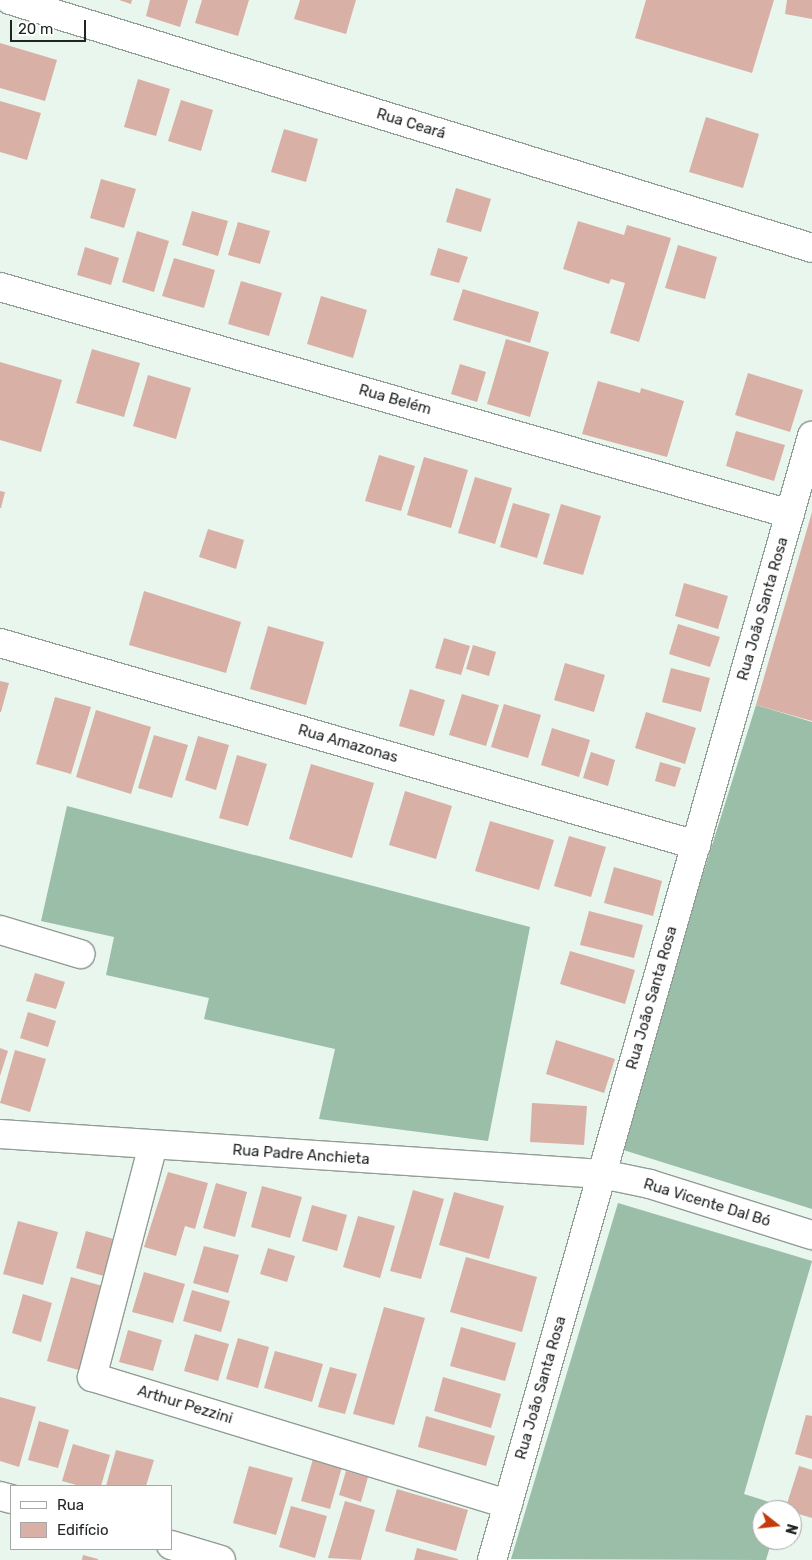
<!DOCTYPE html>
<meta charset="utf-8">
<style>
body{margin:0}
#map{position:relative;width:812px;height:1560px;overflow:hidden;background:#e9f6ee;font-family:Rubik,sans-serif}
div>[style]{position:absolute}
.forest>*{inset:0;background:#9abea8}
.building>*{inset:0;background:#d9b0a5}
.roads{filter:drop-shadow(1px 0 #919d96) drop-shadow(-1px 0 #919d96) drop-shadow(0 1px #919d96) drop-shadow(0 -1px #919d96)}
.minor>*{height:28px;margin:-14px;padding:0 14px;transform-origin:14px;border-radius:14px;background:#fff}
span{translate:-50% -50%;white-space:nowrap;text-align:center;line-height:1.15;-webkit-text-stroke:4px #fff;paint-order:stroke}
.street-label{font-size:15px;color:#212522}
.legend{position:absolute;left:10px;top:1485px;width:162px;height:65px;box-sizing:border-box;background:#fff;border:1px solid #a6a8a7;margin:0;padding:6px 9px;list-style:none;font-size:15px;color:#212522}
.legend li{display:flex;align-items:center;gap:10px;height:25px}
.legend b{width:25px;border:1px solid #a6a8a7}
.north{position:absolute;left:752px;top:1500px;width:50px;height:50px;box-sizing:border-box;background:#fff;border:1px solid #a6a8a7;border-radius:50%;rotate:106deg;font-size:14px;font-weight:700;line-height:20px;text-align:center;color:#212522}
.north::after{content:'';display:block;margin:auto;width:18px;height:22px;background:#c33b0c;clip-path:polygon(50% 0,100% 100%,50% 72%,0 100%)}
.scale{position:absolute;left:10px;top:20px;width:76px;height:22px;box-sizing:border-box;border:2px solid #212522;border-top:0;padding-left:6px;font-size:15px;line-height:18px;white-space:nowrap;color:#212522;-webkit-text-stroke:4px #fff;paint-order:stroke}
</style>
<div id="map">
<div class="forest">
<i style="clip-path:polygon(756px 705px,812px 722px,812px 1209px,617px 1148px)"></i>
<i style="clip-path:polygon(67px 806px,530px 927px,488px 1141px,319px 1119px,335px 1049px,204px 1019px,209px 998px,106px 975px,114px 937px,41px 921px)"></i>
<i style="clip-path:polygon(618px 1203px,812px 1261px,744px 1494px,782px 1506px,781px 1510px,762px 1510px,762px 1540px,772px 1540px,766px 1560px,511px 1559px)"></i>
</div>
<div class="building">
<i style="clip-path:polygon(119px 0,132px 0,131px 4px)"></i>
<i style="clip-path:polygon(150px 0,188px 0,180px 27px,146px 16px)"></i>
<i style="clip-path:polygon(202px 0,249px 0,238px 36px,195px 23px)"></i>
<i style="clip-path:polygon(300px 0,356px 0,346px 34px,294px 19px)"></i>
<i style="clip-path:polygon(646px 0,774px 0,752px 73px,635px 38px)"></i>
<i style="clip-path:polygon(787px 0,812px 0,812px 19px,785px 14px)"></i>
<i style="clip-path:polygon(0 43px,57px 60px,45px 101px,0 88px)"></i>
<i style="clip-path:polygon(138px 79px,170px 89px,156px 136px,124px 127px)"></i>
<i style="clip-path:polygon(181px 100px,213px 110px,201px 151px,168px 141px)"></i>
<i style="clip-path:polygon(0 101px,41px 113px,27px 160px,0 152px)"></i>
<i style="clip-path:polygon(706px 117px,759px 134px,743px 188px,689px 172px)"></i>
<i style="clip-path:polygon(284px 129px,318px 139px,306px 182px,271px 172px)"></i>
<i style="clip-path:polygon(101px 179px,136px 189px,124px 228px,90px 218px)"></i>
<i style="clip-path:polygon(456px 188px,491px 199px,481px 232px,446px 222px)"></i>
<i style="clip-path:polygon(192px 211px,228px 221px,218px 256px,182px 245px)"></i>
<i style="clip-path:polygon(578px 221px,624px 235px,627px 225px,671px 238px,639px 342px,610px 333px,625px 283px,611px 279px,609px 284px,563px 269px)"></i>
<i style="clip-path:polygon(238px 222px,270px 231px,260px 264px,228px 255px)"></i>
<i style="clip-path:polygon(137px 231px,169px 241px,154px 292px,122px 282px)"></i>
<i style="clip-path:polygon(678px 245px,717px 257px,705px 299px,665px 288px)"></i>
<i style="clip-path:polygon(85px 247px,119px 258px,111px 285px,77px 275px)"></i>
<i style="clip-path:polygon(438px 248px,468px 257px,459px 283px,430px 275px)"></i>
<i style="clip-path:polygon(174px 258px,215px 270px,204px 308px,162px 296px)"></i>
<i style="clip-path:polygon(241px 281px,282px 293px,269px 336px,228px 324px)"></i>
<i style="clip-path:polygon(463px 289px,539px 312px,530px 343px,453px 320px)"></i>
<i style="clip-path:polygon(321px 296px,367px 310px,353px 358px,307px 344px)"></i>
<i style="clip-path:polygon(506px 339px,549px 352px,530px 417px,487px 404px)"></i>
<i style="clip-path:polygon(92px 349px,140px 363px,124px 417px,76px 403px)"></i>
<i style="clip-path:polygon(0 362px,62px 380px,41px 452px,0 440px)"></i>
<i style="clip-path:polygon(460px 364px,486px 372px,477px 402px,451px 394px)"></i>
<i style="clip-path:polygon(748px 373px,803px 390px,790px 432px,735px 415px)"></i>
<i style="clip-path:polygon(148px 375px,191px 388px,176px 439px,133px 426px)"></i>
<i style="clip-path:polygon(598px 381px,640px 393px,641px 388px,684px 401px,667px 457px,582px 434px)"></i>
<i style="clip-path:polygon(736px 431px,785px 445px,774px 481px,726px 466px)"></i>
<i style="clip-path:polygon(379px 455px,415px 466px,401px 511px,365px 501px)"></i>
<i style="clip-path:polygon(424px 457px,468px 470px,451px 528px,407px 515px)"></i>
<i style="clip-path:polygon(475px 477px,512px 488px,495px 544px,458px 533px)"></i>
<i style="clip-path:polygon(0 491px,5px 492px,1px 508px,0 508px)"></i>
<i style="clip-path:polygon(513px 503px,550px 514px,537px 558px,500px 547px)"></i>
<i style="clip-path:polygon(561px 504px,601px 516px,583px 575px,543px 564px)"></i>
<i style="clip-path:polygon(812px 512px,812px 721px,756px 705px)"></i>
<i style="clip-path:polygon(208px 529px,244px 540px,236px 569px,199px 557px)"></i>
<i style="clip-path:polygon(684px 583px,728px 596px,718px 629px,675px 616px)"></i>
<i style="clip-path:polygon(144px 591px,241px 622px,226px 673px,129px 645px)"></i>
<i style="clip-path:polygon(678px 624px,720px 637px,710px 667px,669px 654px)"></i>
<i style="clip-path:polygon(268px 626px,324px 642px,306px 705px,250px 689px)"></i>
<i style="clip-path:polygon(444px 638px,470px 646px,461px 675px,435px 668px)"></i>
<i style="clip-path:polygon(473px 645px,496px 652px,489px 676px,466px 669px)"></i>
<i style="clip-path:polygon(565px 663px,605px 675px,594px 712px,554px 700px)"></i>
<i style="clip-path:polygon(671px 668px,710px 678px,701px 712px,662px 702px)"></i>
<i style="clip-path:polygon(0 681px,9px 683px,1px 712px,0 712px)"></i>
<i style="clip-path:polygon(410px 689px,445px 700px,434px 736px,399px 726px)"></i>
<i style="clip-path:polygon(462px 694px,499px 705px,486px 746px,449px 735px)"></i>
<i style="clip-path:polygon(55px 697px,91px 707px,71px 774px,36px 764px)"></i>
<i style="clip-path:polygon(504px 704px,541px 715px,528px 758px,491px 747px)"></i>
<i style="clip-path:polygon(96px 710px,151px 727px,131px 794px,76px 777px)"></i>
<i style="clip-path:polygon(646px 712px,696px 728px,685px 764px,635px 748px)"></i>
<i style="clip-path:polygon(552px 728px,590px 740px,579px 777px,541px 765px)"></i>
<i style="clip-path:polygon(154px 735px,188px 745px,172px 798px,138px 788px)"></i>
<i style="clip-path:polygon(198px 736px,229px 745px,216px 790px,185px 780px)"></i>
<i style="clip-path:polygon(591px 752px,615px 760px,608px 786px,583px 778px)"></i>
<i style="clip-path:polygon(237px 755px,267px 764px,248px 826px,219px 818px)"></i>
<i style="clip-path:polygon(660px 762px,681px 768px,675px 787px,655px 781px)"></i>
<i style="clip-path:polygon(311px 764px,374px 783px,352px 858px,289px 839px)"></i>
<i style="clip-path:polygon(405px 791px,452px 806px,436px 859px,389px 845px)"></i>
<i style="clip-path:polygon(490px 821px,554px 840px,539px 890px,475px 871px)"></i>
<i style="clip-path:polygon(569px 836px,606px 847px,591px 897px,554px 886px)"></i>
<i style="clip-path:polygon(614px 867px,662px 881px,653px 916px,604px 903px)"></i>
<i style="clip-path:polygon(589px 911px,643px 925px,634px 958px,580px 945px)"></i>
<i style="clip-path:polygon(570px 951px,635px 970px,625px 1004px,560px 984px)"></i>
<i style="clip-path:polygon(35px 973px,65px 982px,56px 1009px,26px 1001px)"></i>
<i style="clip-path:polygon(28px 1012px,56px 1021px,48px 1047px,20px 1038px)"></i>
<i style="clip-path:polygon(556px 1040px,615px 1059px,604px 1093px,546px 1074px)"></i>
<i style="clip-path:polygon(0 1048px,8px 1051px,0 1076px)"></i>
<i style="clip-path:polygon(15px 1050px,46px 1059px,30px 1112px,0 1103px)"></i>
<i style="clip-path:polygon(532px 1103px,587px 1106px,584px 1145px,530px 1142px)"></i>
<i style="clip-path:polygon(168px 1172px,208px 1183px,195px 1229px,185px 1226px,176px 1256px,144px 1247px)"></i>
<i style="clip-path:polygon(216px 1183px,247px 1192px,235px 1237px,203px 1228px)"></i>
<i style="clip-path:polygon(262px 1186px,302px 1197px,290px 1238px,251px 1227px)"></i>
<i style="clip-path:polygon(413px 1190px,444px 1199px,421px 1279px,390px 1271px)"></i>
<i style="clip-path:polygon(454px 1192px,504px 1206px,489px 1259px,439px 1245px)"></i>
<i style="clip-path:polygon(312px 1205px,347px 1215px,337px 1251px,302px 1241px)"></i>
<i style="clip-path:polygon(358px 1216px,395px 1226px,380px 1278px,343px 1267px)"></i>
<i style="clip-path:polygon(18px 1221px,58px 1232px,43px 1285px,3px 1274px)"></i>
<i style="clip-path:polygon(86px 1231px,117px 1240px,107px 1277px,76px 1268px)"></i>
<i style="clip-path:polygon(204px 1246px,239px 1255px,228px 1293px,193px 1283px)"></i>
<i style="clip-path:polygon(268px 1248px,295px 1256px,287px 1282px,260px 1274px)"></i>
<i style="clip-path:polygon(466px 1257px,537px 1277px,522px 1332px,450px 1312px)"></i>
<i style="clip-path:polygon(144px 1272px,185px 1284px,173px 1323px,132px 1312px)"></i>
<i style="clip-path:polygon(71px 1277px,106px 1287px,82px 1371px,47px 1361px)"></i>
<i style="clip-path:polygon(192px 1290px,230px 1301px,221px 1332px,183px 1321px)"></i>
<i style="clip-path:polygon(23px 1294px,52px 1303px,41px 1342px,12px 1333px)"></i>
<i style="clip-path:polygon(384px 1307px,425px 1318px,394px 1425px,353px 1414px)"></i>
<i style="clip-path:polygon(461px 1327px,516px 1343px,505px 1381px,450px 1366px)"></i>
<i style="clip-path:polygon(128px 1330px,162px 1340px,153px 1371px,119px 1362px)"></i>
<i style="clip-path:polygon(195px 1334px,229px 1344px,218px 1381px,184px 1371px)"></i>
<i style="clip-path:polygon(238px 1338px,269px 1347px,258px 1388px,226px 1379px)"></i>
<i style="clip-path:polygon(275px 1351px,323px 1364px,312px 1402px,264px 1388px)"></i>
<i style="clip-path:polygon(330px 1367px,357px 1374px,345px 1414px,318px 1407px)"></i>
<i style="clip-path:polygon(443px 1377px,501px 1394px,491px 1428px,434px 1411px)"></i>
<i style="clip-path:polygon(0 1397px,36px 1407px,19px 1467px,0 1461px)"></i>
<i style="clip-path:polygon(806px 1415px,812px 1416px,812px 1459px,795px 1454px)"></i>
<i style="clip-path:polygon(426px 1416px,495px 1436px,486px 1466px,418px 1447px)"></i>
<i style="clip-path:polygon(39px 1421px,69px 1430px,58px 1468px,28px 1460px)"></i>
<i style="clip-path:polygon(73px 1444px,110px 1455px,101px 1486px,80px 1486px,62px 1481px)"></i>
<i style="clip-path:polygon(116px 1450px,154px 1460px,146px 1486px,106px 1486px)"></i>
<i style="clip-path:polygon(313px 1459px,342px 1467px,330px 1509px,301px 1501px)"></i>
<i style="clip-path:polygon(249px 1466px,293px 1478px,276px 1535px,233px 1523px)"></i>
<i style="clip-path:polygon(799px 1466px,812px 1470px,812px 1518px,785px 1510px)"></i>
<i style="clip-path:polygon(346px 1471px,368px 1477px,361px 1502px,339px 1495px)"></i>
<i style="clip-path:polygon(397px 1489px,468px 1510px,456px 1551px,385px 1531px)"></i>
<i style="clip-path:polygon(345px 1501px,375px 1510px,361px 1560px,328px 1558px)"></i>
<i style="clip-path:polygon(291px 1506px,327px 1516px,315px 1558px,279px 1547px)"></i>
<i style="clip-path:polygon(417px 1548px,458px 1559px,458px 1560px,414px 1560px)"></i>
<i style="clip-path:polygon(83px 1555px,98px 1559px,98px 1560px,82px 1560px)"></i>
</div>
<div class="roads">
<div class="minor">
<i style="left:10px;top:0;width:839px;rotate:17.18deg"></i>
<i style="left:0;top:287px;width:822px;rotate:16.03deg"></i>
<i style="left:0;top:643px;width:725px;rotate:16.18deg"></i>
<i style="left:0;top:930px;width:84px;rotate:16.7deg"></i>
<i style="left:0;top:1134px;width:603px;rotate:3.8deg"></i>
<i style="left:602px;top:1174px;width:49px;rotate:11.8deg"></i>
<i style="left:650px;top:1184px;width:170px;rotate:17.5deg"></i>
<i style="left:153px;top:1145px;width:240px;rotate:104.7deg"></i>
<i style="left:92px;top:1377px;width:435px;rotate:17deg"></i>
<i style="left:0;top:1496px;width:11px;rotate:15deg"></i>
<i style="left:171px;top:1545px;width:52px;rotate:16.7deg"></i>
<i style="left:492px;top:1560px;width:1169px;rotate:-74.11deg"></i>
</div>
</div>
<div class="street-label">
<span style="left:411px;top:124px;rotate:17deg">Rua Ceará</span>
<span style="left:395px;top:400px;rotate:16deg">Rua Belém</span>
<span style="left:763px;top:609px;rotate:-74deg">Rua João Santa Rosa</span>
<span style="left:348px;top:744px;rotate:16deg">Rua Amazonas</span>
<span style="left:652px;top:998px;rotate:-74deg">Rua João Santa Rosa</span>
<span style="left:301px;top:1155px;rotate:4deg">Rua Padre Anchieta</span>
<span style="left:707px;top:1203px;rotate:17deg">Rua Vicente Dal Bó</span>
<span style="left:541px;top:1388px;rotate:-74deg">Rua João Santa Rosa</span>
<span style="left:185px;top:1405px;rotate:17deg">Arthur Pezzini</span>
</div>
<ul class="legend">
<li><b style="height:6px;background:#fff"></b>Rua</li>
<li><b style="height:14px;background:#d9b0a5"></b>Edifício</li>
</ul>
<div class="north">N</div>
<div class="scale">20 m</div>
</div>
